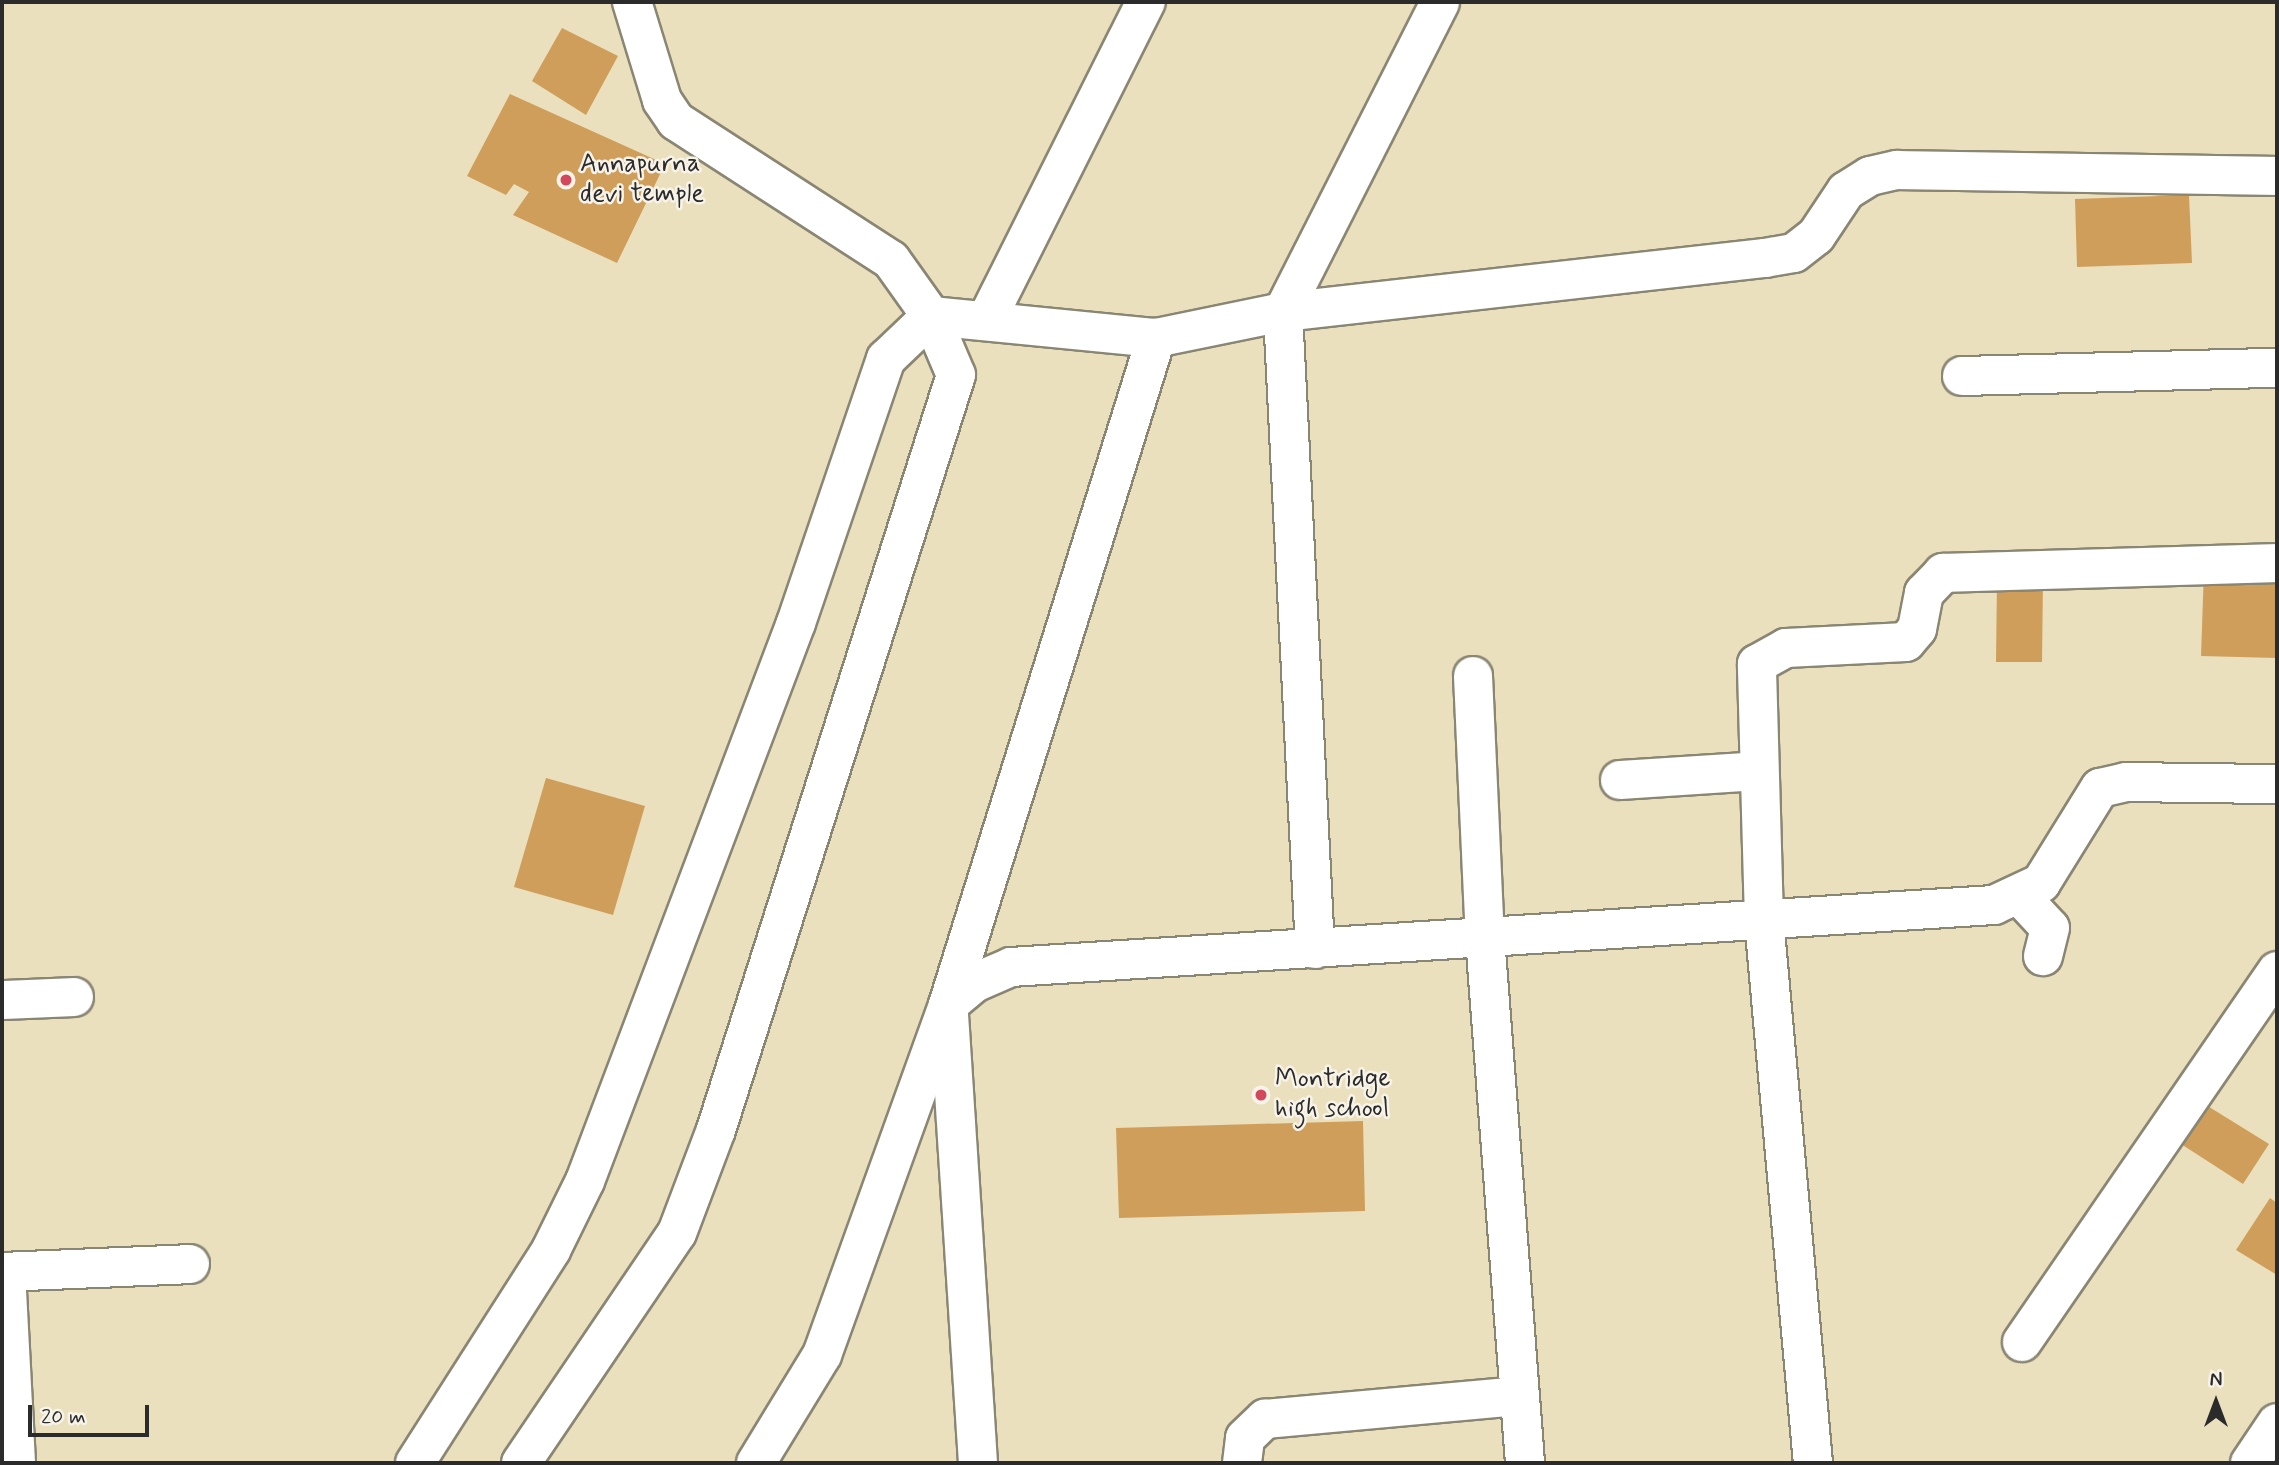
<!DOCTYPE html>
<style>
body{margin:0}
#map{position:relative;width:2279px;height:1465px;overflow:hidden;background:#eae0bd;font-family:Mynerve,sans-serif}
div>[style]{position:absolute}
.building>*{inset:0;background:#cf9e5b}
.roads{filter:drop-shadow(2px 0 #8a8674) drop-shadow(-2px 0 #8a8674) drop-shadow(0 2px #8a8674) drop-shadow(0 -2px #8a8674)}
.minor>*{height:38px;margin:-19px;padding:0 19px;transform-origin:19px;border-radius:19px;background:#fff}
.dots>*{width:19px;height:19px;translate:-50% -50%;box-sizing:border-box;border:4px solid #f7f3e8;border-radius:50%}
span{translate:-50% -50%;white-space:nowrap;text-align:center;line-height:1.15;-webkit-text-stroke:5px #f7f3e8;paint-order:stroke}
.poi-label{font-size:26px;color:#2b2b2b}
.left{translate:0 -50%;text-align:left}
.frame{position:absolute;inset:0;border:4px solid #2b2b2b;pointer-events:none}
.north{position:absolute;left:2181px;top:1367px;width:70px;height:70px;-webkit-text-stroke:5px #f7f3e8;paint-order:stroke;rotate:0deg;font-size:19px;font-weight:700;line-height:28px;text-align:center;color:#2b2b2b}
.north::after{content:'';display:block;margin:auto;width:24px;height:32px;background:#2b2b2b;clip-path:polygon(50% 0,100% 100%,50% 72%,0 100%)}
.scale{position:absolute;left:28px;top:1405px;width:121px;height:32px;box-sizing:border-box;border:4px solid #2b2b2b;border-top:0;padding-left:9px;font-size:21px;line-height:24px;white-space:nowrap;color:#2b2b2b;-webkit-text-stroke:5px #f7f3e8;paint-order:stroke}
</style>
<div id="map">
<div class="building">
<i style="clip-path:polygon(562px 28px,618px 56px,586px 115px,532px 81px)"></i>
<i style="clip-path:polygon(510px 94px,665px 164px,617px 263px,513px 215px,529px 192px,514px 184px,506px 195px,467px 176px)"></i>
<i style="clip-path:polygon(2189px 195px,2192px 263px,2077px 267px,2075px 199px)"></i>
<i style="clip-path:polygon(2204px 569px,2277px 572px,2277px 658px,2201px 656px)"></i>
<i style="clip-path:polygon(1997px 579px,2043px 580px,2042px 662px,1996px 662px)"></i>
<i style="clip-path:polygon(546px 778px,645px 806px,613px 915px,514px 887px)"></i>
<i style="clip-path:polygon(2206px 1105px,2269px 1144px,2243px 1184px,2181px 1144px)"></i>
<i style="clip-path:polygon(1363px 1121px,1365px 1211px,1119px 1218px,1116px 1128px)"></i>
<i style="clip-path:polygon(2270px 1198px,2277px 1203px,2277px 1275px,2236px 1250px)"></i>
</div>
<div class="roads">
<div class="minor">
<i style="left:987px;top:319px;width:355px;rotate:-63.4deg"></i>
<i style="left:1962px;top:376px;width:315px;rotate:-1.5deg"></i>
<i style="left:1473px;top:676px;width:262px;rotate:87.4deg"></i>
<i style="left:1485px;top:938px;width:527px;rotate:85.64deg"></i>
<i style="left:1620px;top:780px;width:138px;rotate:-3.7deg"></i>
<i style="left:2021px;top:897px;width:42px;rotate:46.9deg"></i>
<i style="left:2050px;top:928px;width:29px;rotate:104deg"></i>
<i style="left:1315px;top:949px;width:638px;rotate:-92.88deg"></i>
<i style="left:1283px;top:312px;width:347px;rotate:-63.1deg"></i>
<i style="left:2px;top:1000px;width:72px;rotate:-2.4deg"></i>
<i style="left:2px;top:1272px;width:188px;rotate:-2.4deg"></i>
<i style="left:6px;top:1272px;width:191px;rotate:87deg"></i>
<i style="left:2022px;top:1342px;width:450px;rotate:-55.5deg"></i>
<i style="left:415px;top:1463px;width:253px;rotate:-57.4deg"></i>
<i style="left:551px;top:1250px;width:77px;rotate:-63.8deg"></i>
<i style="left:585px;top:1181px;width:597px;rotate:-69.29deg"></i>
<i style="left:796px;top:623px;width:279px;rotate:-71.2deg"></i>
<i style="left:886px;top:359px;width:62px;rotate:-43.7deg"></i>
<i style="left:931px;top:316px;width:226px;rotate:5.6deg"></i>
<i style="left:1156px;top:338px;width:130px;rotate:-11.6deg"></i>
<i style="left:1283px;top:312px;width:485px;rotate:-6.4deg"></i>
<i style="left:1765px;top:258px;width:29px;rotate:-10deg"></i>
<i style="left:1794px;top:253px;width:28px;rotate:-38deg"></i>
<i style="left:1816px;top:236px;width:54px;rotate:-56.3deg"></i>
<i style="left:1846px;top:191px;width:28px;rotate:-32deg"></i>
<i style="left:1870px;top:176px;width:28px;rotate:-13deg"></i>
<i style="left:1897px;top:170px;width:380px;rotate:0.9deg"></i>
<i style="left:521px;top:1463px;width:278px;rotate:-55.9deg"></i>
<i style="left:677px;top:1233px;width:110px;rotate:-69.3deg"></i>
<i style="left:716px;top:1130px;width:792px;rotate:-72.37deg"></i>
<i style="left:956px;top:375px;width:64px;rotate:-113deg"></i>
<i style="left:931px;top:316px;width:69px;rotate:-125.5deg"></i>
<i style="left:891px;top:260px;width:256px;rotate:-147.1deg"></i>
<i style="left:676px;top:121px;width:25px;rotate:-124deg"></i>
<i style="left:662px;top:100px;width:102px;rotate:-107deg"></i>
<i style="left:756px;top:1463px;width:127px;rotate:-58.6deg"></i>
<i style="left:822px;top:1355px;width:372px;rotate:-70.2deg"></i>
<i style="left:948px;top:1005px;width:34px;rotate:-40deg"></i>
<i style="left:974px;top:983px;width:40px;rotate:-23.4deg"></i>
<i style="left:1011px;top:967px;width:985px;rotate:-3.61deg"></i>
<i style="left:1994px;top:905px;width:52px;rotate:-25.1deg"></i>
<i style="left:2041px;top:883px;width:112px;rotate:-58.2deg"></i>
<i style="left:2100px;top:788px;width:27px;rotate:-13deg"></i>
<i style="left:2126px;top:782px;width:151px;rotate:0.8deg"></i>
<i style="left:978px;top:1463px;width:459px;rotate:-93.7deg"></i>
<i style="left:948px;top:1005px;width:699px;rotate:-72.68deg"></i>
<i style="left:1242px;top:1463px;width:25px;rotate:-83deg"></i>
<i style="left:1245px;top:1438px;width:28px;rotate:-44deg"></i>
<i style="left:1265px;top:1419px;width:256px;rotate:-5.2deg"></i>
<i style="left:1813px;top:1463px;width:545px;rotate:-95.16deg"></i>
<i style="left:1764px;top:920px;width:256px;rotate:-91.6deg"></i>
<i style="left:1757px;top:664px;width:33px;rotate:-29deg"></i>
<i style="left:1786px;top:648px;width:120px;rotate:-2.9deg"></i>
<i style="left:1906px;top:642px;width:17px;rotate:-50deg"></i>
<i style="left:1917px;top:629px;width:37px;rotate:-79deg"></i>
<i style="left:1924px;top:593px;width:28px;rotate:-46deg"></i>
<i style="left:1943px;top:573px;width:334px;rotate:-1.7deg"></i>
<i style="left:2250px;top:1463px;width:48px;rotate:-56deg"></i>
</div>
</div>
<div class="dots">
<i style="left:566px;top:180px;background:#d1495b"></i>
<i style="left:1261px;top:1095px;background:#d1495b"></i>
</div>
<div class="poi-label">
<span class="left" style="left:580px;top:180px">Annapurna<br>devi temple</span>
<span class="left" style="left:1275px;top:1095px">Montridge<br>high school</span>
</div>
<div class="frame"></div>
<div class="north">N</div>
<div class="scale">20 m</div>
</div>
